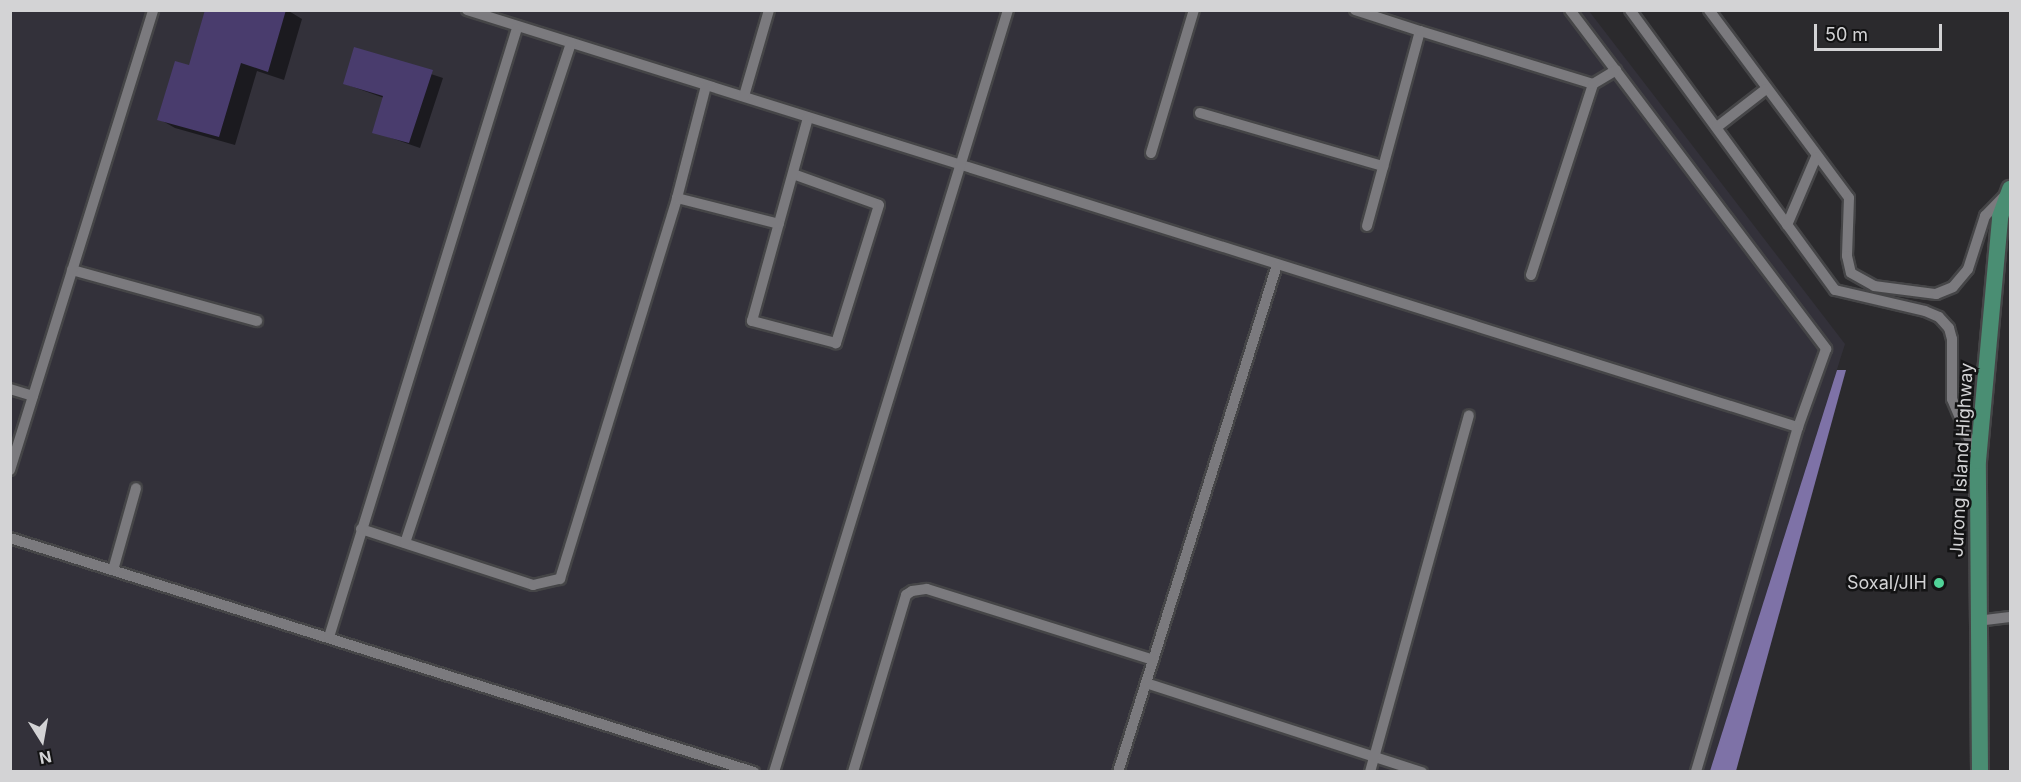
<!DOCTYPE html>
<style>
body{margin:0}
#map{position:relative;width:2021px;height:782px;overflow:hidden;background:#2b2a2d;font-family:Inter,sans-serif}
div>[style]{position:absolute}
.built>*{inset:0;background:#33313a}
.water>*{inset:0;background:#7e72a7}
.shadow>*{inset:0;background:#0007}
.building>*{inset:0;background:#493c6d}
.roads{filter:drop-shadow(2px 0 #454547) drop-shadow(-2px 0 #454547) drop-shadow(0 2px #454547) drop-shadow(0 -2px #454547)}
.service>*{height:10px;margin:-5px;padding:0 5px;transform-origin:5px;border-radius:5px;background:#7b7a7e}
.primary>*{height:16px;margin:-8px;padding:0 8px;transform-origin:8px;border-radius:8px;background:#4a8e73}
.dots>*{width:16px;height:16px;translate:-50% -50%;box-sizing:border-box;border:3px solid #131314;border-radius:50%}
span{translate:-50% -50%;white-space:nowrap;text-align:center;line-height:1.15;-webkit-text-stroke:5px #131314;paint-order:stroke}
.street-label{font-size:18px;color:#d3d3d5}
.poi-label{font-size:18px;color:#d3d3d5}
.right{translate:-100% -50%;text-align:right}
.frame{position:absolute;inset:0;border:12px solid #d3d3d5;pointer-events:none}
.north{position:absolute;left:12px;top:710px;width:60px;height:60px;-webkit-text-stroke:4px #131314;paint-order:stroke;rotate:169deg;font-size:16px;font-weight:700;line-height:24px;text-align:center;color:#d3d3d5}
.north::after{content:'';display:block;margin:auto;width:21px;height:27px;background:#d3d3d5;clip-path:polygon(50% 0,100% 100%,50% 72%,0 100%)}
.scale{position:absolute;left:1814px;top:24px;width:128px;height:27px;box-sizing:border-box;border:3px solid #d3d3d5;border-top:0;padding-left:8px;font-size:18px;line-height:21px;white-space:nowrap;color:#d3d3d5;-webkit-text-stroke:4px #131314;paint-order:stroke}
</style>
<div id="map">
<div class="built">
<i style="clip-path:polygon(10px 11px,1589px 11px,1845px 344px,1710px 771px,11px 771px)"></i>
</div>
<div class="water">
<i style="clip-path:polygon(1837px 370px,1846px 370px,1736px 771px,1710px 771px)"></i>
</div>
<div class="shadow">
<i style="clip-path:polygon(206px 10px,287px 10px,302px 19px,284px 80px,257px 71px,235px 145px,175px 128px,159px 119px,190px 66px)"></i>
<i style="clip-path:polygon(355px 49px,443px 78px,420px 148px,374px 132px,384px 98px,345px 84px)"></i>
</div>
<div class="building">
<i style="clip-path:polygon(205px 10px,286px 10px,268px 72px,241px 63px,219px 137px,157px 120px,175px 61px,189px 65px)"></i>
<i style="clip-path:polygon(354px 47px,433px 70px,409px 143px,372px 133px,383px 96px,343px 84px)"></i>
</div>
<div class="roads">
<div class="service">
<i style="left:467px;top:10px;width:1395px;rotate:17.4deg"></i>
<i style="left:1355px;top:10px;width:68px;rotate:17.9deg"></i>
<i style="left:1570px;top:10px;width:425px;rotate:52.9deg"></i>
<i style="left:1826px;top:349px;width:83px;rotate:109.7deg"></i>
<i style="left:1798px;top:427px;width:360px;rotate:106.5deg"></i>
<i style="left:1630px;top:10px;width:347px;rotate:53.8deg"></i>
<i style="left:1835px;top:290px;width:92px;rotate:13.1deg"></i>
<i style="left:1925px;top:311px;width:15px;rotate:23deg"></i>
<i style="left:1939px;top:317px;width:15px;rotate:48deg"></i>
<i style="left:1949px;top:328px;width:11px;rotate:75deg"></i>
<i style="left:1952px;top:339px;width:60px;rotate:90deg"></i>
<i style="left:1952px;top:399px;width:64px;rotate:67deg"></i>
<i style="left:1709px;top:10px;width:234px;rotate:53.3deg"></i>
<i style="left:1849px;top:198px;width:58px;rotate:92deg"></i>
<i style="left:1847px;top:256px;width:17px;rotate:77deg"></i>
<i style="left:1851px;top:273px;width:26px;rotate:29deg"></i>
<i style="left:1874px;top:286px;width:63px;rotate:7.4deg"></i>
<i style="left:1936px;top:294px;width:18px;rotate:-22deg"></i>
<i style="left:1953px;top:287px;width:23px;rotate:-50deg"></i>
<i style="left:1968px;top:269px;width:56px;rotate:-72.2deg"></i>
<i style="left:1985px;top:216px;width:28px;rotate:-46deg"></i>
<i style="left:744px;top:96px;width:90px;rotate:-73.8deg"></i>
<i style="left:1200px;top:113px;width:191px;rotate:16.2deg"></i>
<i style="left:1717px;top:127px;width:62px;rotate:-37.8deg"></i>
<i style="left:1151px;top:153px;width:149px;rotate:-73.3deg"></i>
<i style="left:793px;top:174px;width:91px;rotate:19.8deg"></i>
<i style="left:879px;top:205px;width:145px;rotate:107.3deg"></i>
<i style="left:836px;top:343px;width:87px;rotate:-165.3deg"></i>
<i style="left:752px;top:321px;width:211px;rotate:-74.6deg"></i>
<i style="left:677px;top:198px;width:105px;rotate:14.3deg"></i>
<i style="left:1787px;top:225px;width:74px;rotate:-66.9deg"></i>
<i style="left:1367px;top:226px;width:202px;rotate:-74.8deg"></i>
<i style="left:1420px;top:31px;width:181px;rotate:17deg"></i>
<i style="left:72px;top:270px;width:192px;rotate:15.4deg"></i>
<i style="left:1531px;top:275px;width:201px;rotate:-72deg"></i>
<i style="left:1593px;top:84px;width:27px;rotate:-31deg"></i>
<i style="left:10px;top:389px;width:24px;rotate:17deg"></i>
<i style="left:10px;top:470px;width:482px;rotate:-72.7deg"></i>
<i style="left:361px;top:529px;width:181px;rotate:18deg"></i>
<i style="left:533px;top:585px;width:28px;rotate:-13deg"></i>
<i style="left:560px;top:579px;width:399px;rotate:-72.9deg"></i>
<i style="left:677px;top:198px;width:116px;rotate:-75.5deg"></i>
<i style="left:10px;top:538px;width:780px;rotate:17.46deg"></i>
<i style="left:405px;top:543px;width:527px;rotate:-71.63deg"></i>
<i style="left:113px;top:570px;width:85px;rotate:-74.3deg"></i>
<i style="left:1977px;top:621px;width:33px;rotate:-7deg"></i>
<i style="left:329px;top:637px;width:637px;rotate:-72.84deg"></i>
<i style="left:1146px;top:683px;width:290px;rotate:17.9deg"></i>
<i style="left:774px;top:772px;width:797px;rotate:-72.93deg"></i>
<i style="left:853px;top:772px;width:185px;rotate:-73.3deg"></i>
<i style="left:906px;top:595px;width:7px;rotate:-34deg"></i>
<i style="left:912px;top:591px;width:15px;rotate:-8deg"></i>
<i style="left:927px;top:589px;width:237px;rotate:17.4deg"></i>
<i style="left:1118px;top:772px;width:531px;rotate:-72.59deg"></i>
<i style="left:1370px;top:772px;width:370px;rotate:-74.5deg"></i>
</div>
<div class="primary">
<i style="left:1980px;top:772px;width:311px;rotate:-90.4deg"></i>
<i style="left:1978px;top:461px;width:245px;rotate:-84.8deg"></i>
<i style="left:2000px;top:217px;width:30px;rotate:-70deg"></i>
</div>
</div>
<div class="dots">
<i style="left:1939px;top:583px;background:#50d398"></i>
</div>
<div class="street-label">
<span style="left:1962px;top:460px;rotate:-87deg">Jurong Island Highway</span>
</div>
<div class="poi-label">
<span class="right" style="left:1927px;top:583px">Soxal/JIH</span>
</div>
<div class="frame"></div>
<div class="north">N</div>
<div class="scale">50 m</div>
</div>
